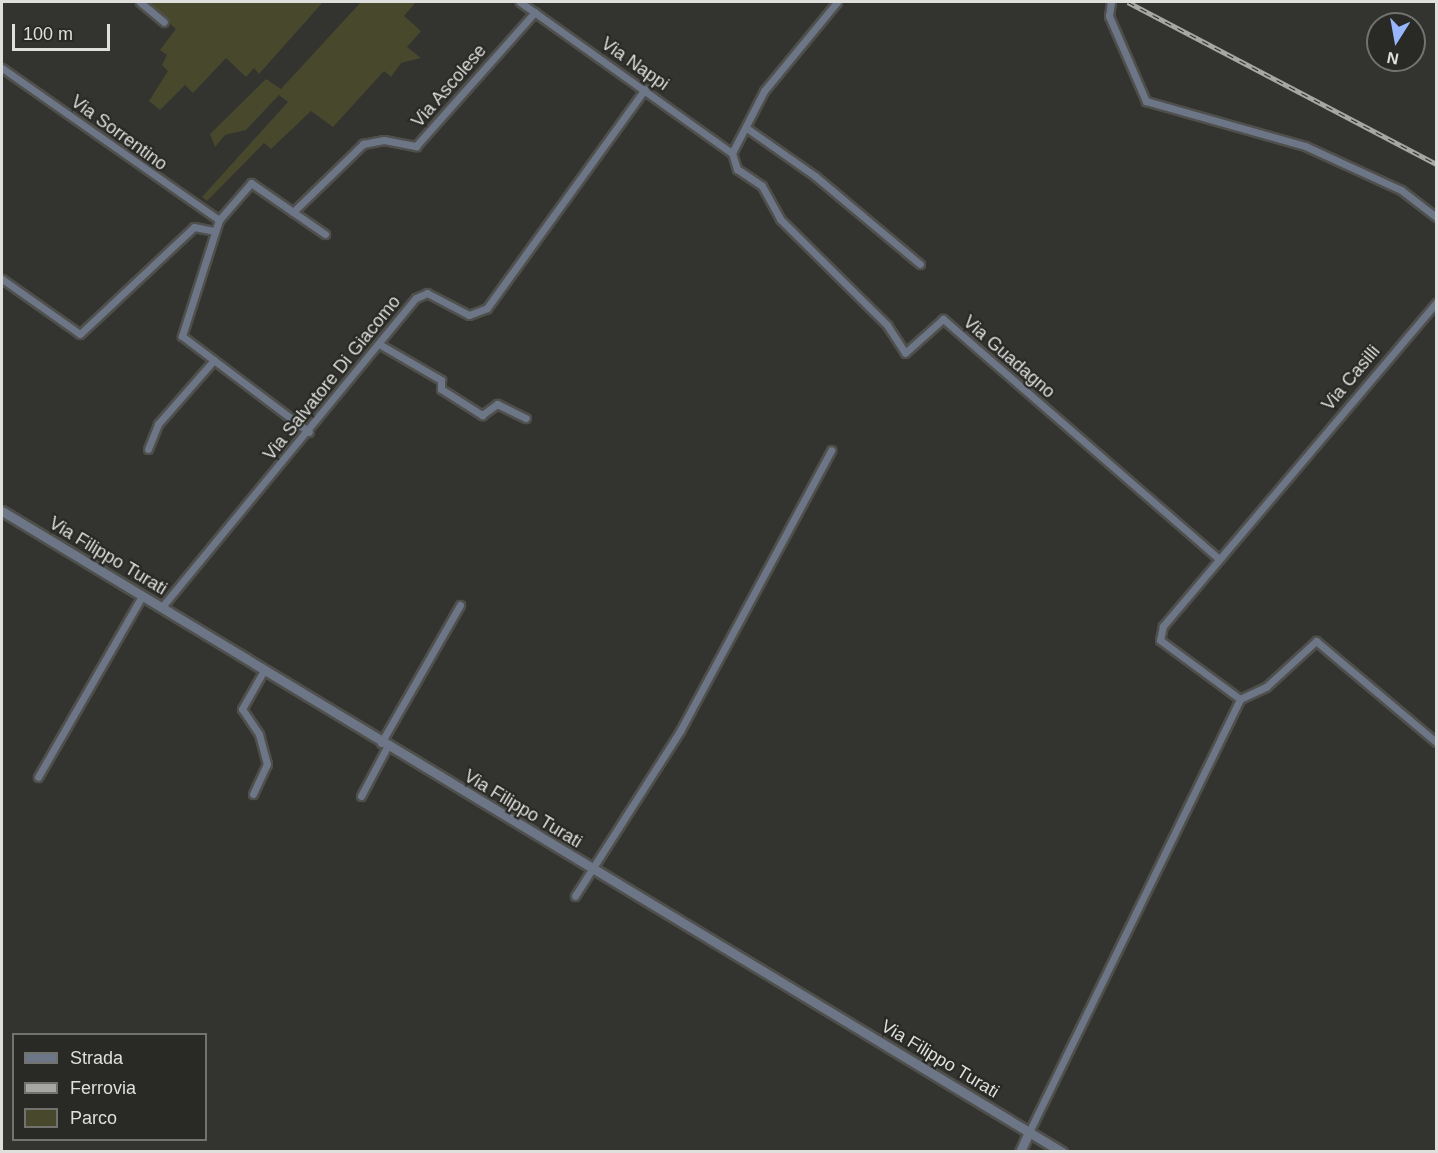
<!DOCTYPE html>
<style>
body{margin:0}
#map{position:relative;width:1438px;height:1153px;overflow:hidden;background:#333330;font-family:Arial,sans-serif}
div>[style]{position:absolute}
.green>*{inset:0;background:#48492c}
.roads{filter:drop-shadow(2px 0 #4f4f4c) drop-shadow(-2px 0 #4f4f4c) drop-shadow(0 2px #4f4f4c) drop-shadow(0 -2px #4f4f4c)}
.minor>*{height:7px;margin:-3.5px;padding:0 3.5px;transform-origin:3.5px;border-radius:3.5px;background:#6d7687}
.tertiary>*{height:9px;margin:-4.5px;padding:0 4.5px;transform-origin:4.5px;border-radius:4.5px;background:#6d7687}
.rail>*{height:4.5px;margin-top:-2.25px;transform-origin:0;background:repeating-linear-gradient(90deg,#292926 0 7px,#a6a6a3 0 14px);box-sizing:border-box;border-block:2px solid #a6a6a3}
span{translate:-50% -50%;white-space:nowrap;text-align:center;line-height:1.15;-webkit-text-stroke:4.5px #292926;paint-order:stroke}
.street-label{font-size:18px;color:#dfdfdd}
.frame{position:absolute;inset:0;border:3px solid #dfdfdd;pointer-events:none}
.legend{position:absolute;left:12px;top:1033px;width:195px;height:108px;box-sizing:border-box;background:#292926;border:2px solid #72726f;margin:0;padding:8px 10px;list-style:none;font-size:18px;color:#dfdfdd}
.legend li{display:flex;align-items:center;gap:12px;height:30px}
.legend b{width:30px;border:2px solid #72726f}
.north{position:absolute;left:1366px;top:12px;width:60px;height:60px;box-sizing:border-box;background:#292926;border:2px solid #72726f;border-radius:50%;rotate:191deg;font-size:16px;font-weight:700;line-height:24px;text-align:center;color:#dfdfdd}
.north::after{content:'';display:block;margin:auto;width:21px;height:27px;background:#97b6fd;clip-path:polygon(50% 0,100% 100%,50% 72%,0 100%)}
.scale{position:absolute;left:12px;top:24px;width:98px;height:27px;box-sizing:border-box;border:3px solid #dfdfdd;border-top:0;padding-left:8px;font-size:18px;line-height:21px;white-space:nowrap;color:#dfdfdd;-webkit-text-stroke:4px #292926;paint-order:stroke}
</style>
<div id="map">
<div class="green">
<i style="clip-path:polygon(146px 2px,323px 2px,259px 74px,254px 68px,246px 77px,226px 58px,193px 93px,185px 85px,160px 110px,149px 101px,168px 71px,162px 65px,167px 55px,160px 50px,176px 29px)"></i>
<i style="clip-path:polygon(361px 2px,416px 2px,404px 16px,421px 31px,407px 47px,421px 58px,401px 63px,391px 77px,384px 71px,333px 127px,311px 111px,271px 149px,264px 143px,207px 201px,202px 197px,288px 102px,279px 95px,246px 130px,225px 135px,215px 147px,210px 134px,266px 79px,281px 89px)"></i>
</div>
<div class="roads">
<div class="minor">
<i style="left:140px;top:2px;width:31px;rotate:40deg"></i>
<i style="left:520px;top:2px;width:260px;rotate:35.5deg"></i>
<i style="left:1111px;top:2px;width:14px;rotate:98deg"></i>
<i style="left:1109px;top:16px;width:93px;rotate:66.5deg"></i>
<i style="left:1146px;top:101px;width:165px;rotate:15.8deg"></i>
<i style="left:1305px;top:146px;width:106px;rotate:24.6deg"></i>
<i style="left:1401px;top:190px;width:44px;rotate:37.6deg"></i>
<i style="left:2px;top:68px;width:265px;rotate:35deg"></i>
<i style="left:219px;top:220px;width:122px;rotate:107.7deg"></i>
<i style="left:182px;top:336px;width:159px;rotate:37.1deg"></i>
<i style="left:748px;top:129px;width:82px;rotate:35deg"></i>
<i style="left:815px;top:176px;width:137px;rotate:40deg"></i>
<i style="left:732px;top:153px;width:17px;rotate:73deg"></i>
<i style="left:737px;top:169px;width:30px;rotate:34deg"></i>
<i style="left:762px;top:186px;width:38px;rotate:61deg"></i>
<i style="left:780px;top:219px;width:151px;rotate:44.7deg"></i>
<i style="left:887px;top:325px;width:33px;rotate:57deg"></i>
<i style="left:905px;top:353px;width:51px;rotate:-41.8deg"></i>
<i style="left:943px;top:319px;width:364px;rotate:41deg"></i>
<i style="left:732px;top:153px;width:70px;rotate:-62.7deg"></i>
<i style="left:764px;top:91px;width:115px;rotate:-50.6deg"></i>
<i style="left:293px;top:212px;width:98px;rotate:-44.2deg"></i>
<i style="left:363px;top:144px;width:21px;rotate:-11deg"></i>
<i style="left:384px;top:140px;width:33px;rotate:11deg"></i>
<i style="left:416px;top:146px;width:179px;rotate:-48.4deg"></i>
<i style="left:219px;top:220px;width:49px;rotate:-49.1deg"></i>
<i style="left:251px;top:183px;width:90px;rotate:34.6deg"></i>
<i style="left:2px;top:279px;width:95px;rotate:35.2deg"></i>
<i style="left:80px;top:334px;width:156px;rotate:-43.2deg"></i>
<i style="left:194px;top:227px;width:20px;rotate:11deg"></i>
<i style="left:379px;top:344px;width:72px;rotate:30.1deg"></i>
<i style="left:441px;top:380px;width:9px;rotate:90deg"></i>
<i style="left:441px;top:389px;width:49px;rotate:32.4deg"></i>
<i style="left:482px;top:415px;width:19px;rotate:-36deg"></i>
<i style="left:497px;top:404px;width:32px;rotate:26deg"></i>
<i style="left:148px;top:449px;width:27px;rotate:-68deg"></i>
<i style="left:158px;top:424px;width:85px;rotate:-48.8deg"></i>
<i style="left:161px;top:608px;width:401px;rotate:-50.6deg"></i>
<i style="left:416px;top:298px;width:12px;rotate:-24deg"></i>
<i style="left:427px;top:293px;width:47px;rotate:27.6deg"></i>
<i style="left:469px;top:315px;width:19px;rotate:-21deg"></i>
<i style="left:487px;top:308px;width:270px;rotate:-54.2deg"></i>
<i style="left:1240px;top:699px;width:99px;rotate:-143.6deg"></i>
<i style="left:1160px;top:640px;width:14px;rotate:-78deg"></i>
<i style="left:1163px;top:626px;width:423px;rotate:-49.8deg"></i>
<i style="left:381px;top:743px;width:159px;rotate:-60.2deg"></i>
<i style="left:38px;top:777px;width:209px;rotate:-60.1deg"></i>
<i style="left:253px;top:794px;width:33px;rotate:-65deg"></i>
<i style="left:267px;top:764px;width:31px;rotate:-105deg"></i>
<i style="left:259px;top:734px;width:30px;rotate:-124deg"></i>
<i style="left:242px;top:709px;width:43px;rotate:-60.4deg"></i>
<i style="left:361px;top:796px;width:55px;rotate:-62deg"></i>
<i style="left:575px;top:896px;width:196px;rotate:-57.5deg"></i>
<i style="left:680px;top:731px;width:319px;rotate:-61.7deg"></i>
<i style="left:1029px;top:1132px;width:482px;rotate:-64deg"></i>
<i style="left:1240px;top:699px;width:29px;rotate:-25deg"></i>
<i style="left:1266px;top:687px;width:68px;rotate:-42.6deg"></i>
<i style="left:1316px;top:641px;width:157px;rotate:40.1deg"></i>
</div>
<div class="tertiary">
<i style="left:2px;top:511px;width:1239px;rotate:31.16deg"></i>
<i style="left:1020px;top:1152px;width:22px;rotate:-66deg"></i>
</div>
</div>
<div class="rail">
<i style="left:1128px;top:2px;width:348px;rotate:27.7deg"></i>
</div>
<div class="street-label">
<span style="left:635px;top:64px;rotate:35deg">Via Nappi</span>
<span style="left:449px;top:86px;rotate:-49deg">Via Ascolese</span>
<span style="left:119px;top:133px;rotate:36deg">Via Sorrentino</span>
<span style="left:1009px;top:357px;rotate:41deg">Via Guadagno</span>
<span style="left:332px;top:378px;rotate:-51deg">Via Salvatore Di Giacomo</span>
<span style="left:1351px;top:378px;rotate:-50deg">Via Casilli</span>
<span style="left:108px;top:556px;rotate:31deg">Via Filippo Turati</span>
<span style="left:523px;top:809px;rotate:31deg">Via Filippo Turati</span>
<span style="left:940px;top:1059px;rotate:31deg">Via Filippo Turati</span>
</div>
<div class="frame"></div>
<ul class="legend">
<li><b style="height:8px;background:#6d7687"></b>Strada</li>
<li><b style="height:8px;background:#a6a6a3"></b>Ferrovia</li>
<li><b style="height:16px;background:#48492c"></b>Parco</li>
</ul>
<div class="north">N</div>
<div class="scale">100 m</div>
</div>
